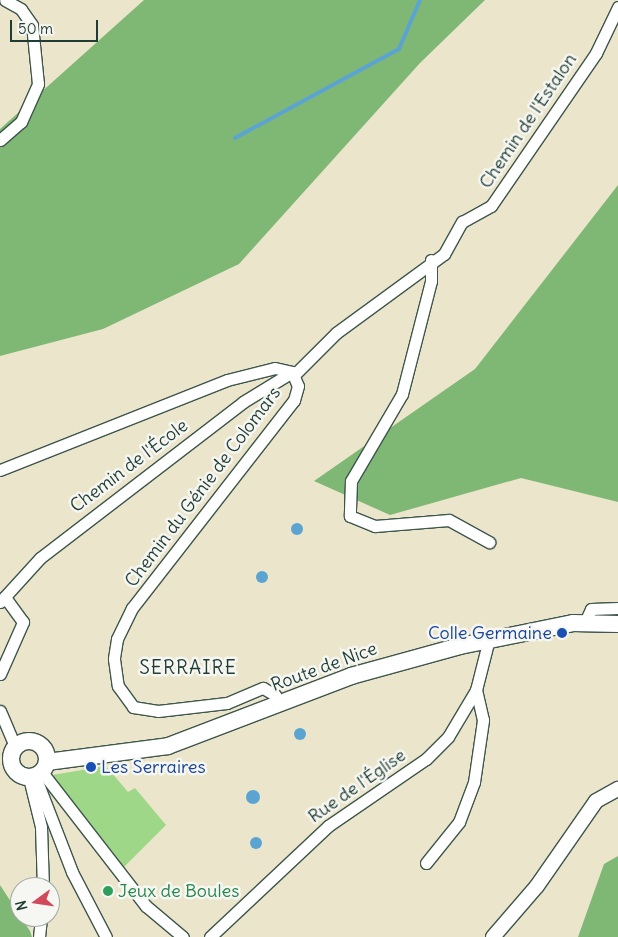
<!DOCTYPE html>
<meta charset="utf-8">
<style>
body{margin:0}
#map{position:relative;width:618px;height:937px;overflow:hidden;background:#ebe6cb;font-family:Delius,sans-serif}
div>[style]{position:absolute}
.green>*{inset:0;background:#9fd789}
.forest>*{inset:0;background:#7fb875}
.water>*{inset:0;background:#5ba4d2}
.round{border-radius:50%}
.stream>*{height:4px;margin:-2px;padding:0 2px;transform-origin:2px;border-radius:2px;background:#5ba4d2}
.roads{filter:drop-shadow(1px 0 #3e564b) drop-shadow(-1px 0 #3e564b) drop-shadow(0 1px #3e564b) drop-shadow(0 -1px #3e564b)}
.minor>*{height:11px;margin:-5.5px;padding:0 5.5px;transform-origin:5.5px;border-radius:5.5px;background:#fff}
.tertiary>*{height:14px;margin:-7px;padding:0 7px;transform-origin:7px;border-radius:7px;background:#fff}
.secondary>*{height:16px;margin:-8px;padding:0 8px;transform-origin:8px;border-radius:8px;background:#fff}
.secondary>.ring{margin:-8px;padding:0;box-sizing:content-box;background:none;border:16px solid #fff;border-radius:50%}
.dots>*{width:14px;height:14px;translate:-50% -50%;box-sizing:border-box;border:2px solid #f6f6f2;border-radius:50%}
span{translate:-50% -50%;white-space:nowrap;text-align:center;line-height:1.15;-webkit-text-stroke:5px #f6f6f2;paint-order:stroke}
.street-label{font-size:18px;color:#1f3d34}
.transit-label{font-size:18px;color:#164399}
.right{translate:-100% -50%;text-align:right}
.left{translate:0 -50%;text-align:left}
.leisure-label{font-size:18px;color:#27864d}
.neighbourhood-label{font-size:19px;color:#1f3d34;letter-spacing:1px}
.north{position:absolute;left:10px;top:877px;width:50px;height:50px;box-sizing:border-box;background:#f6f6f2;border:1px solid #a0aca6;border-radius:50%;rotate:256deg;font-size:14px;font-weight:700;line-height:20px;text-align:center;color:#1f3d34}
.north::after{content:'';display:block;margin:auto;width:18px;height:22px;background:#d1495b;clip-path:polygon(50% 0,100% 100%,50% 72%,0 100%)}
.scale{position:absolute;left:10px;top:20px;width:88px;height:22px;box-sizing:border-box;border:2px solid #1f3d34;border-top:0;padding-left:6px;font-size:15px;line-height:18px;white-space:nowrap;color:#1f3d34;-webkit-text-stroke:4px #f6f6f2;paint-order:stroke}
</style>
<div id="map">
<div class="green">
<i style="clip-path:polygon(106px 766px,128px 792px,135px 788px,166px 825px,124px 867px,52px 775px)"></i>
</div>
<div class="forest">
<i style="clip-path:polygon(144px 0,485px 0,420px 63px,239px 264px,103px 329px,0 356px,0 129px)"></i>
<i style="clip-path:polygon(618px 185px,618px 502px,521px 478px,390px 515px,314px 481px,475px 369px)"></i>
<i style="clip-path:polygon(618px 856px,618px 937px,578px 937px,604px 864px)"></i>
<i style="clip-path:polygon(0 885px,30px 931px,32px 937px,0 937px)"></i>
</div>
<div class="water">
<i class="round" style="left:291px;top:523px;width:12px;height:12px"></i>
<i class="round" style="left:256px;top:571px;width:12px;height:12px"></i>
<i class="round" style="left:294px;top:728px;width:12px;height:12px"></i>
<i class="round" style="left:246px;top:790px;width:14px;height:14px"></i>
<i class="round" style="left:250px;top:837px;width:12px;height:12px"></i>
</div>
<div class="stream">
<i style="left:235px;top:138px;width:187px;rotate:-28.5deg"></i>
<i style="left:399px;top:49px;width:53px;rotate:-66.8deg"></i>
</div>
<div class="roads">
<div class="minor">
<i style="left:0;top:140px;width:28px;rotate:-41deg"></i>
<i style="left:21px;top:122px;width:42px;rotate:-65.9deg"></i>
<i style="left:38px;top:84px;width:59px;rotate:-95.8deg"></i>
<i style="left:32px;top:25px;width:19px;rotate:-125deg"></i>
<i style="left:21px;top:9px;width:18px;rotate:-151deg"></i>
<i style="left:431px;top:260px;width:21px;rotate:90deg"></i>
<i style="left:431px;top:281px;width:117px;rotate:104.4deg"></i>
<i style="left:402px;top:394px;width:101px;rotate:120.4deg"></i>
<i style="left:351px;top:481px;width:35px;rotate:92deg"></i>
<i style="left:350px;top:516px;width:27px;rotate:22deg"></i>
<i style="left:375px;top:526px;width:74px;rotate:-4.6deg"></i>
<i style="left:449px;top:520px;width:46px;rotate:28.8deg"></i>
<i style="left:294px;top:375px;width:59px;rotate:-45deg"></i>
<i style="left:336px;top:333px;width:134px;rotate:-36.2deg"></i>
<i style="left:444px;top:254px;width:37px;rotate:-61deg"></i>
<i style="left:462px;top:222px;width:33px;rotate:-29deg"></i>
<i style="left:491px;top:206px;width:186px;rotate:-55.5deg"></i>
<i style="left:596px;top:53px;width:51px;rotate:-64.4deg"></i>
<i style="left:0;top:470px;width:244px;rotate:-21.6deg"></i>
<i style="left:227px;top:380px;width:49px;rotate:-14deg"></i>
<i style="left:275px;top:368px;width:17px;rotate:13deg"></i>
<i style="left:292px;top:372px;width:15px;rotate:67deg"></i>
<i style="left:298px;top:386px;width:15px;rotate:106deg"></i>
<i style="left:294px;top:400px;width:264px;rotate:127.9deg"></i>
<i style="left:132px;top:608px;width:34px;rotate:116deg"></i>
<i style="left:117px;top:639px;width:20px;rotate:99deg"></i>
<i style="left:114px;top:659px;width:27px;rotate:82deg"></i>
<i style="left:118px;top:686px;width:26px;rotate:54deg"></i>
<i style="left:133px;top:707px;width:25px;rotate:9deg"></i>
<i style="left:158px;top:711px;width:69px;rotate:-6.6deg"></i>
<i style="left:227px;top:703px;width:39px;rotate:-23deg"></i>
<i style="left:263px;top:688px;width:14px;rotate:30deg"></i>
<i style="left:275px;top:695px;width:10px;rotate:73deg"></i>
<i style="left:0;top:602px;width:59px;rotate:-47.7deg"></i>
<i style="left:40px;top:558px;width:256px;rotate:-37.5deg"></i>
<i style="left:243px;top:402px;width:57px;rotate:-31.5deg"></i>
<i style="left:585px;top:622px;width:14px;rotate:-65deg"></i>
<i style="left:591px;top:609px;width:27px;rotate:-2deg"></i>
<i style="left:0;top:674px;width:57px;rotate:-66.1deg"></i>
<i style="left:23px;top:622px;width:31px;rotate:-126deg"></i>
<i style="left:0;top:711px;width:39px;rotate:67deg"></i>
<i style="left:42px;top:772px;width:170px;rotate:52.2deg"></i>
<i style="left:146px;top:906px;width:48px;rotate:40deg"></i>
<i style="left:35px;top:776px;width:103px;rotate:68.9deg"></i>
<i style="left:72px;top:872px;width:73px;rotate:62.4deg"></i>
<i style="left:29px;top:778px;width:50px;rotate:76.2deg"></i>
<i style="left:41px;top:827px;width:60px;rotate:88.1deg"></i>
<i style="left:426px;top:863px;width:53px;rotate:-51.2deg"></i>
<i style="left:459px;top:822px;width:43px;rotate:-69.4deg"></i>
<i style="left:474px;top:782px;width:63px;rotate:-81.7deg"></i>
<i style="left:483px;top:720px;width:31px;rotate:-103deg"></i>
<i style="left:39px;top:937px;width:20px;rotate:-84deg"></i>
<i style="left:210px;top:937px;width:162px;rotate:-43.2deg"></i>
<i style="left:328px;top:826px;width:119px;rotate:-34.4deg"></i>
<i style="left:426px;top:759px;width:31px;rotate:-45deg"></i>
<i style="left:448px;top:737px;width:55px;rotate:-59.2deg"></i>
<i style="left:476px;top:690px;width:53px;rotate:-75.7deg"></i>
</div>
<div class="tertiary">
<i style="left:493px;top:937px;width:67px;rotate:-49.2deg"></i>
<i style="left:537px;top:886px;width:103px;rotate:-55.2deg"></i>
<i style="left:596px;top:801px;width:25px;rotate:-29deg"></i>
</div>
<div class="secondary">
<i class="ring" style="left:11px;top:741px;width:20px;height:20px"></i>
<i style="left:47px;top:762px;width:122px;rotate:-7.5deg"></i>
<i style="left:168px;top:746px;width:196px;rotate:-20.9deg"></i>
<i style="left:351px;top:676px;width:113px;rotate:-15.4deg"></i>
<i style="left:460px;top:646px;width:115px;rotate:-11.5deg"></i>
<i style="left:573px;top:623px;width:45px;rotate:1.3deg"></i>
</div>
</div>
<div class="dots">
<i style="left:562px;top:633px;background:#1a4fb4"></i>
<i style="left:91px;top:767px;background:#1a4fb4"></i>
<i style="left:108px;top:891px;background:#2e9e5b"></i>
</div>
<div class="street-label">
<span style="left:528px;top:121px;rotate:-56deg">Chemin de l'Estalon</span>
<span style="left:129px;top:466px;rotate:-37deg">Chemin de l'École</span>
<span style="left:203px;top:487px;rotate:-53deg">Chemin du Génie de Colomars</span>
<span style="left:324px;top:667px;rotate:-20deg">Route de Nice</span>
<span style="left:357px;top:786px;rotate:-35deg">Rue de l'Église</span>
</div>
<div class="transit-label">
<span class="right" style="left:552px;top:633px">Colle Germaine</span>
<span class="left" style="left:101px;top:767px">Les Serraires</span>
</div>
<div class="leisure-label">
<span class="left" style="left:118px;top:891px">Jeux de Boules</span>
</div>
<div class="neighbourhood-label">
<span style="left:188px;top:668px">SERRAIRE</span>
</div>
<div class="north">N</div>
<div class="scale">50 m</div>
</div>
